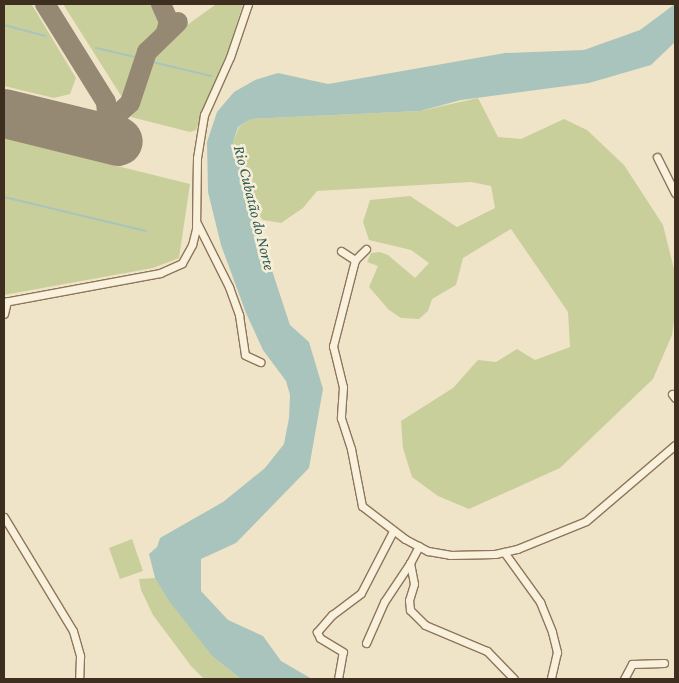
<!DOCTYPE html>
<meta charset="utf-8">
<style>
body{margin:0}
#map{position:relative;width:679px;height:683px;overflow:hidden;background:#f0e4c8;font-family:"Crimson Pro",serif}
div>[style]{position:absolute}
.green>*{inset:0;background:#c9cf9b}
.water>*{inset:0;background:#a9c4bc}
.stream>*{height:2px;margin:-1px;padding:0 1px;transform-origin:1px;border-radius:1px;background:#a9c4bc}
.taxiway>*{height:20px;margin:-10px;padding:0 10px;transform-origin:10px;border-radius:10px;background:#968974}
.runway>*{height:49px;margin:-24.5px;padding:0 24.5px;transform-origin:24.5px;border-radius:24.5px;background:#968974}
.roads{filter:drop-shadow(1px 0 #8d765c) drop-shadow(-1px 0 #8d765c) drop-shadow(0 1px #8d765c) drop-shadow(0 -1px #8d765c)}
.minor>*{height:7px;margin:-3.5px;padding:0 3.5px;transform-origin:3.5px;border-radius:3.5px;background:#faf1dc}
span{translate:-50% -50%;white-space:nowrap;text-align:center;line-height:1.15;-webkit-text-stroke:5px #f7eed8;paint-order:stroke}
.water-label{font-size:16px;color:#2f5d5a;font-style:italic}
.frame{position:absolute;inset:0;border:5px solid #3d2e20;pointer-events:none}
</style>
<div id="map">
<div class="green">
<i style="clip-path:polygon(4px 4px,32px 5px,76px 78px,70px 94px,54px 98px,4px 86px)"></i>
<i style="clip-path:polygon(63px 4px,157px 4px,160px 8px,163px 27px,140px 54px,125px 102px)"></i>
<i style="clip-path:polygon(243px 4px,230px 45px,196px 130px,190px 132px,131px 117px,155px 48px,215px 5px)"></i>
<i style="clip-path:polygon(478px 98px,498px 137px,521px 139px,564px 119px,587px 130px,624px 165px,663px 225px,675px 273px,675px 313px,672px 335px,653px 379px,560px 468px,469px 509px,438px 496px,412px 477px,403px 448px,401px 421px,453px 388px,478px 360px,496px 362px,517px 349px,535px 360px,570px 347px,568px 312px,511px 229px,463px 258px,456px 285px,432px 299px,428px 311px,419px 319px,401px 318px,389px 310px,369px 287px,378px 266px,367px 262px,371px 253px,380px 252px,388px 255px,415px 278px,429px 263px,411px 250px,369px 240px,363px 222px,370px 200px,410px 196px,457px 227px,495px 208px,491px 186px,471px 182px,317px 191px,303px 208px,281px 223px,263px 220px,252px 207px,233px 142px,239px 127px,251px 119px,420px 111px)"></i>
<i style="clip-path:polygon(4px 138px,190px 184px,179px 258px,153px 268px,4px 295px)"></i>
<i style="clip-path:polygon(132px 539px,143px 571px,120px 579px,109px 548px)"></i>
<i style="clip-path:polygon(155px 578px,213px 657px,241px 679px,204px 679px,191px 666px,153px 615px,141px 590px,139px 579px)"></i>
</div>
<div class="water">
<i style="clip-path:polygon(675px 4px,675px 42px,651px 65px,589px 83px,461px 100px,420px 111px,251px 119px,238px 127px,233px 142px,259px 231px,290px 325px,309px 342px,323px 389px,309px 468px,236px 543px,201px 559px,201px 591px,228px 620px,263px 636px,281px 661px,312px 679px,241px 679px,213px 657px,169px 601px,155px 578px,149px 554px,157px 547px,160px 538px,223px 502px,265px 468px,284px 444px,289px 418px,290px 395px,286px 381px,263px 350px,246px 313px,221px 245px,208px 192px,207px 142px,217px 112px,234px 92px,255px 80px,278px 73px,328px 84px,505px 53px,584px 50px,640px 30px)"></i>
</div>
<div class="stream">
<i style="left:4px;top:25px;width:43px;rotate:14.7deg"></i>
<i style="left:96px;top:48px;width:39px;rotate:13deg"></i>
<i style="left:152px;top:62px;width:61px;rotate:13.3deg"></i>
<i style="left:4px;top:197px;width:146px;rotate:13.5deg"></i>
</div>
<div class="taxiway">
<i style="left:45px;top:4px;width:115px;rotate:58.1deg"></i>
<i style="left:106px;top:102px;width:21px;rotate:85deg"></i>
<i style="left:108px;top:123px;width:16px;rotate:142deg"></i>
<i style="left:95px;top:133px;width:9px;rotate:180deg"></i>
<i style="left:161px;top:4px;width:20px;rotate:66deg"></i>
<i style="left:169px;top:22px;width:10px;rotate:107deg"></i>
<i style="left:102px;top:129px;width:38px;rotate:-43deg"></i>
<i style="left:130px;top:103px;width:54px;rotate:-71.6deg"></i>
<i style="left:147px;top:52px;width:43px;rotate:-44.1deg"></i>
</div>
<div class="runway">
<i style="left:4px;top:113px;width:117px;rotate:13.8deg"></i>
</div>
<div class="roads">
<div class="minor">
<i style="left:657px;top:157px;width:40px;rotate:63.4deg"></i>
<i style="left:197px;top:223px;width:72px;rotate:63.4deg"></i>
<i style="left:229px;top:287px;width:30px;rotate:70deg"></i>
<i style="left:239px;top:315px;width:40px;rotate:81.5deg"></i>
<i style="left:245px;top:355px;width:17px;rotate:25deg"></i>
<i style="left:366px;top:249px;width:16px;rotate:135deg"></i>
<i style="left:355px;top:260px;width:89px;rotate:104.3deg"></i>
<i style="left:333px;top:346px;width:42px;rotate:76.3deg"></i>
<i style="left:343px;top:387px;width:31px;rotate:94deg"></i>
<i style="left:341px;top:418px;width:33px;rotate:72deg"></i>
<i style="left:351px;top:449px;width:58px;rotate:79.1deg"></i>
<i style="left:362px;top:506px;width:54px;rotate:37.5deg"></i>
<i style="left:405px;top:539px;width:26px;rotate:28deg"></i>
<i style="left:428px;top:551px;width:22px;rotate:10deg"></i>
<i style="left:450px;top:555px;width:45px;rotate:-1.3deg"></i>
<i style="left:495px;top:554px;width:23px;rotate:-13deg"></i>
<i style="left:517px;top:549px;width:74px;rotate:-22.1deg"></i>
<i style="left:586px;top:521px;width:117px;rotate:-40.5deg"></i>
<i style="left:341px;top:251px;width:17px;rotate:33deg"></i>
<i style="left:4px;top:302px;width:159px;rotate:-10.5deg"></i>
<i style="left:160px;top:273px;width:24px;rotate:-24deg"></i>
<i style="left:182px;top:263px;width:21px;rotate:-61deg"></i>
<i style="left:192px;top:245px;width:16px;rotate:-76deg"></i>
<i style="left:196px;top:229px;width:71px;rotate:-89.2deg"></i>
<i style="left:197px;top:158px;width:44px;rotate:-80.8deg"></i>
<i style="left:204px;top:115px;width:64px;rotate:-65.9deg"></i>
<i style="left:230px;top:57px;width:56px;rotate:-71.2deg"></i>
<i style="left:4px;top:314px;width:13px;rotate:-77deg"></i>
<i style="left:672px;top:394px;width:5px;rotate:53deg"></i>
<i style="left:4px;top:517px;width:133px;rotate:58.8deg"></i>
<i style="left:73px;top:631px;width:26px;rotate:74deg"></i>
<i style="left:80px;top:656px;width:23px;rotate:92deg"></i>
<i style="left:419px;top:546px;width:19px;rotate:118deg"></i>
<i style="left:410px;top:563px;width:21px;rotate:79deg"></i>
<i style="left:414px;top:584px;width:17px;rotate:107deg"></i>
<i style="left:409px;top:600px;width:10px;rotate:84deg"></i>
<i style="left:410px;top:610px;width:21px;rotate:45deg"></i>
<i style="left:425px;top:625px;width:67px;rotate:22.8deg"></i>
<i style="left:487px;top:651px;width:39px;rotate:46deg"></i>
<i style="left:504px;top:552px;width:62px;rotate:54.2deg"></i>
<i style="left:540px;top:602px;width:32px;rotate:68deg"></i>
<i style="left:552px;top:632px;width:21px;rotate:76deg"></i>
<i style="left:557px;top:652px;width:28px;rotate:103deg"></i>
<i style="left:366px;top:643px;width:45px;rotate:-66.3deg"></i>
<i style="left:384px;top:602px;width:47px;rotate:-56.3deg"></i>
<i style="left:338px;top:679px;width:27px;rotate:-80deg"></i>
<i style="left:343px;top:652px;width:27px;rotate:-149deg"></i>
<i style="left:320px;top:638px;width:7px;rotate:-117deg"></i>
<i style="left:317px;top:632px;width:23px;rotate:-49deg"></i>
<i style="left:332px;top:615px;width:36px;rotate:-37deg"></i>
<i style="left:361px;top:593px;width:70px;rotate:-62.7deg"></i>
<i style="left:624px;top:679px;width:17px;rotate:-62deg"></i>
<i style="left:632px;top:664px;width:32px;rotate:-2deg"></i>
</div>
</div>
<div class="water-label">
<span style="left:254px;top:208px;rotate:76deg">Rio Cubatão do Norte</span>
</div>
<div class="frame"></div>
</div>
